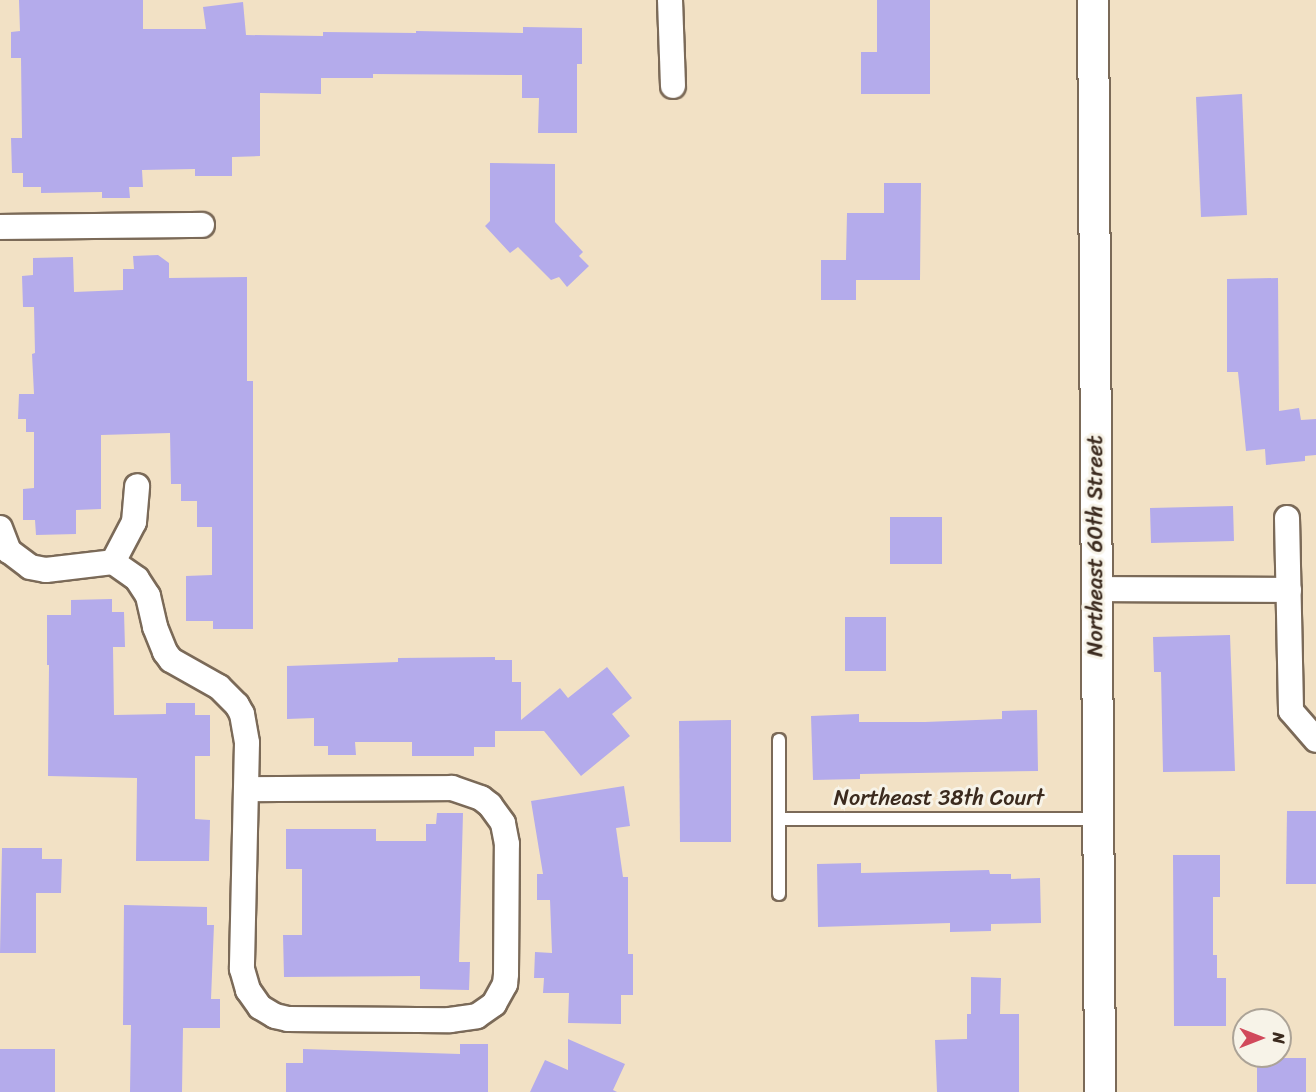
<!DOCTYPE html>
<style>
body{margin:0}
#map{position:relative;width:1316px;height:1092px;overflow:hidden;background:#f2e1c5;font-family:Sriracha,sans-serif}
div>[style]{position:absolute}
.building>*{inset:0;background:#b4abeb}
.roads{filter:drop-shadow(2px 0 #7b6a58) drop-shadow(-2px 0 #7b6a58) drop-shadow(0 2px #7b6a58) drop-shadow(0 -2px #7b6a58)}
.service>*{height:12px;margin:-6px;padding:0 6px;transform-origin:6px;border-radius:6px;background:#fff}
.minor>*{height:24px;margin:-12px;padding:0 12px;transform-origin:12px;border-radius:12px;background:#fff}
.tertiary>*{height:30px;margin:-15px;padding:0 15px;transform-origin:15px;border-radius:15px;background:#fff}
span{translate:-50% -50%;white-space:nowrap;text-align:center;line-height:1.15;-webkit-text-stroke:6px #f7f3e8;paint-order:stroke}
.street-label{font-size:22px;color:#3b2a1e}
.north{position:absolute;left:1232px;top:1008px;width:60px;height:60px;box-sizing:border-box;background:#f7f3e8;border:2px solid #aca397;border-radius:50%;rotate:90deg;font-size:16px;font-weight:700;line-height:24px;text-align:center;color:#3b2a1e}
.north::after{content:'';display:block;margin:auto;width:21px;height:27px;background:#d1495b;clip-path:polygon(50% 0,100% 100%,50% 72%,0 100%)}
</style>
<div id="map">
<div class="building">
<i style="clip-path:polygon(19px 0,143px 0,143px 29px,206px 29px,203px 7px,243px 2px,246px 35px,323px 36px,323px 32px,416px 33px,416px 31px,523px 33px,523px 27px,582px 28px,582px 64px,577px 64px,577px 133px,538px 133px,539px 98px,522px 98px,522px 75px,373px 74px,373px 78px,321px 78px,321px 94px,260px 93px,260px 156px,232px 157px,232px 176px,195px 176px,195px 169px,142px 170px,143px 187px,129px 187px,130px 198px,102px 198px,102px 192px,41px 193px,41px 187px,23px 187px,23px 173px,12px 173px,11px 138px,22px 138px,21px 58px,11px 58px,11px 32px,20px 31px)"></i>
<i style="clip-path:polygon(877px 0,930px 0,930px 94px,861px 94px,861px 52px,877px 52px)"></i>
<i style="clip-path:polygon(1242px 94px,1247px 215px,1201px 217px,1196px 97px)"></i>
<i style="clip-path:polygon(490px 163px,555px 164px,555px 222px,583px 252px,579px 256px,589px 266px,567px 287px,559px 277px,551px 280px,518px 247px,510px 253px,485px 226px,490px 221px)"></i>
<i style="clip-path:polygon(884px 183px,921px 183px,920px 280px,856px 280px,856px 300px,821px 300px,821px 260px,846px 260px,847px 213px,884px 213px)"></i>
<i style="clip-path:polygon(158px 255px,169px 263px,169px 278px,247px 277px,247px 381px,253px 381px,253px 629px,213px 629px,213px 621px,186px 621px,186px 576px,212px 575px,212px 527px,197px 527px,197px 501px,181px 501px,181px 484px,171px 484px,170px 433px,101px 435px,101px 509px,76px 510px,76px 534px,36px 535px,35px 520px,23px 520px,23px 489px,34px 488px,34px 432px,26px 432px,26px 419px,18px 419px,19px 394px,34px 394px,32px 354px,35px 353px,34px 307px,23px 307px,22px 276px,33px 275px,33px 258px,73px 257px,74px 292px,123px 290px,123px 269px,134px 269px,133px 256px)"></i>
<i style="clip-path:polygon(1278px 278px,1279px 411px,1299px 408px,1301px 420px,1316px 419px,1316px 455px,1305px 456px,1305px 461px,1266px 465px,1265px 449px,1246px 451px,1238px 372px,1227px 372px,1227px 279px)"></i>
<i style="clip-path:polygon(1233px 506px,1234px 541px,1151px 543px,1150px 508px)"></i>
<i style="clip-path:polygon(890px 517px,942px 517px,942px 564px,890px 564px)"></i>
<i style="clip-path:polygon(112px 599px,112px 612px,124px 612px,125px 647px,113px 647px,114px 715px,166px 714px,166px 703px,195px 703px,195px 715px,210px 715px,210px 756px,195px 756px,195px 819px,210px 820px,209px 861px,136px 861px,137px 778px,48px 776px,49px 665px,47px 665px,47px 615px,71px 615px,71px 600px)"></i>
<i style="clip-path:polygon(845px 617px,886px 617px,886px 671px,845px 671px)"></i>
<i style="clip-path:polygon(1230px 635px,1235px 771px,1163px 772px,1161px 672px,1154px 672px,1153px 637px)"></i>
<i style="clip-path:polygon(495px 657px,495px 660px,512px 660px,512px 682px,521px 682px,521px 720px,560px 688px,568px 698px,607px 667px,632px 698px,612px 714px,630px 736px,581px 776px,544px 731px,495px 731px,495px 747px,474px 747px,474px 756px,412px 756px,412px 742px,355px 742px,356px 755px,328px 755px,328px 746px,314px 746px,314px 718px,287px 719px,287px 666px,398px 662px,398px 658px)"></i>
<i style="clip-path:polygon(1037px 710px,1038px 771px,860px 774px,860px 779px,813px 780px,811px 716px,859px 714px,859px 722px,925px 722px,1002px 719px,1002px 711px)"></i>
<i style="clip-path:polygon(731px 720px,731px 842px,680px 842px,679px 721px)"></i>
<i style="clip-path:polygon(624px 786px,630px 826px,616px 828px,623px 877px,628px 877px,628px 954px,633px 954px,633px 995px,621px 995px,621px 1024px,568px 1023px,569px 993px,543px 993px,544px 978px,534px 978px,535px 952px,552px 953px,550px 900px,537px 900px,537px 874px,543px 874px,531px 801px)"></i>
<i style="clip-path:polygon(1287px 811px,1316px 811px,1316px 884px,1286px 884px)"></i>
<i style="clip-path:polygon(437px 813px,463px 813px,459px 962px,470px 962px,469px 990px,420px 989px,420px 976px,284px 977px,283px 935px,302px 935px,302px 869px,286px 869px,286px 829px,376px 829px,376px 841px,426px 841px,426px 824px,436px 824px)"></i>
<i style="clip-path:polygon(2px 848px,42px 848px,42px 859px,62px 859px,61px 893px,36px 893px,36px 953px,0 953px)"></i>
<i style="clip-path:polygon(1173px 855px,1220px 855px,1220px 897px,1213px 897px,1213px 955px,1217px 955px,1217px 978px,1226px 978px,1226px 1026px,1174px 1026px)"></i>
<i style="clip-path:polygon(861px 863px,861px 873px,989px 870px,990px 874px,1011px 874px,1011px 879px,1040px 878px,1041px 923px,991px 924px,991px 931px,950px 932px,950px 923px,818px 927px,817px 864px)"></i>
<i style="clip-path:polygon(124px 905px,207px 907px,207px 925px,214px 925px,211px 999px,220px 999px,220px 1028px,183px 1028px,182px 1092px,130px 1092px,131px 1025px,123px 1025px)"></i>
<i style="clip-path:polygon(971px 977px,1001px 978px,1000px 1014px,1019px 1014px,1019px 1092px,937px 1092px,935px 1040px,967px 1039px,967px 1014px,971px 1014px)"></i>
<i style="clip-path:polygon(568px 1039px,625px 1064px,613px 1090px,617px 1092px,530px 1092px,545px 1060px,568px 1070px)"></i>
<i style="clip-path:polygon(460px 1044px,488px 1044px,488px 1092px,286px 1092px,286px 1063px,303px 1063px,303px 1049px,460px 1054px)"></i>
<i style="clip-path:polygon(0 1049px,55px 1049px,55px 1092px,0 1092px)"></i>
<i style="clip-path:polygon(1257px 1058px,1306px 1058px,1306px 1092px,1257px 1092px)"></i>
</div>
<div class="roads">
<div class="service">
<i style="left:779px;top:740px;width:154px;rotate:90deg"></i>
<i style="left:779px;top:819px;width:318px"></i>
</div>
<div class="minor">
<i style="left:670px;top:0;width:86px;rotate:88deg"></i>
<i style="left:0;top:227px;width:202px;rotate:-0.6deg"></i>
<i style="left:1287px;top:518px;width:193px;rotate:88.8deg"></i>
<i style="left:1291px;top:711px;width:38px;rotate:49deg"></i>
<i style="left:0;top:528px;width:25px;rotate:69deg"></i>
<i style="left:9px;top:551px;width:26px;rotate:37deg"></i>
<i style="left:30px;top:567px;width:16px;rotate:11deg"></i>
<i style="left:46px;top:570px;width:67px;rotate:-6.8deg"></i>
<i style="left:113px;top:562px;width:29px;rotate:35deg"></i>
<i style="left:137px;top:579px;width:20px;rotate:57deg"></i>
<i style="left:148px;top:596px;width:32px;rotate:77deg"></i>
<i style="left:155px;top:627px;width:27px;rotate:68deg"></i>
<i style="left:165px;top:652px;width:10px;rotate:53deg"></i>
<i style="left:171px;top:660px;width:55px;rotate:29.4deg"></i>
<i style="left:219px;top:687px;width:25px;rotate:45deg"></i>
<i style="left:237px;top:705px;width:10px;rotate:61deg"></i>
<i style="left:242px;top:714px;width:29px;rotate:80deg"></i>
<i style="left:247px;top:743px;width:226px;rotate:91.3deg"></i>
<i style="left:242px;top:969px;width:22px;rotate:74deg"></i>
<i style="left:248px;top:990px;width:21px;rotate:55deg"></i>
<i style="left:260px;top:1007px;width:17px;rotate:31deg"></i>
<i style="left:275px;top:1016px;width:13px;rotate:13deg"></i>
<i style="left:288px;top:1019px;width:162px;rotate:0.4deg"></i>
<i style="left:450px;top:1020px;width:27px;rotate:-8deg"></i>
<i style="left:477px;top:1016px;width:21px;rotate:-35deg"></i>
<i style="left:494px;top:1004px;width:23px;rotate:-61deg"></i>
<i style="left:505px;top:984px;width:10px;rotate:-84deg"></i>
<i style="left:506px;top:974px;width:130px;rotate:-89.6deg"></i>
<i style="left:507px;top:844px;width:21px;rotate:-101deg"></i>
<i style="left:503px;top:823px;width:22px;rotate:-126deg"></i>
<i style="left:490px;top:805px;width:11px;rotate:-142deg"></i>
<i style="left:481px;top:798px;width:31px;rotate:-161deg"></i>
<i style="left:452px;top:788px;width:205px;rotate:179.7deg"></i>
<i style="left:113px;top:562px;width:45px;rotate:-62.3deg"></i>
<i style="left:134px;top:522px;width:36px;rotate:-85deg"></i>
<i style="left:1096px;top:589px;width:193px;rotate:0.3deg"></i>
</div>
<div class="tertiary">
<i style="left:1093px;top:0;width:1092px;rotate:89.63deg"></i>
</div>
</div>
<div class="street-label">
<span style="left:1095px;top:546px;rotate:-90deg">Northeast 60th Street</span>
<span style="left:939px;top:798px">Northeast 38th Court</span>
</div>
<div class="north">N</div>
</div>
